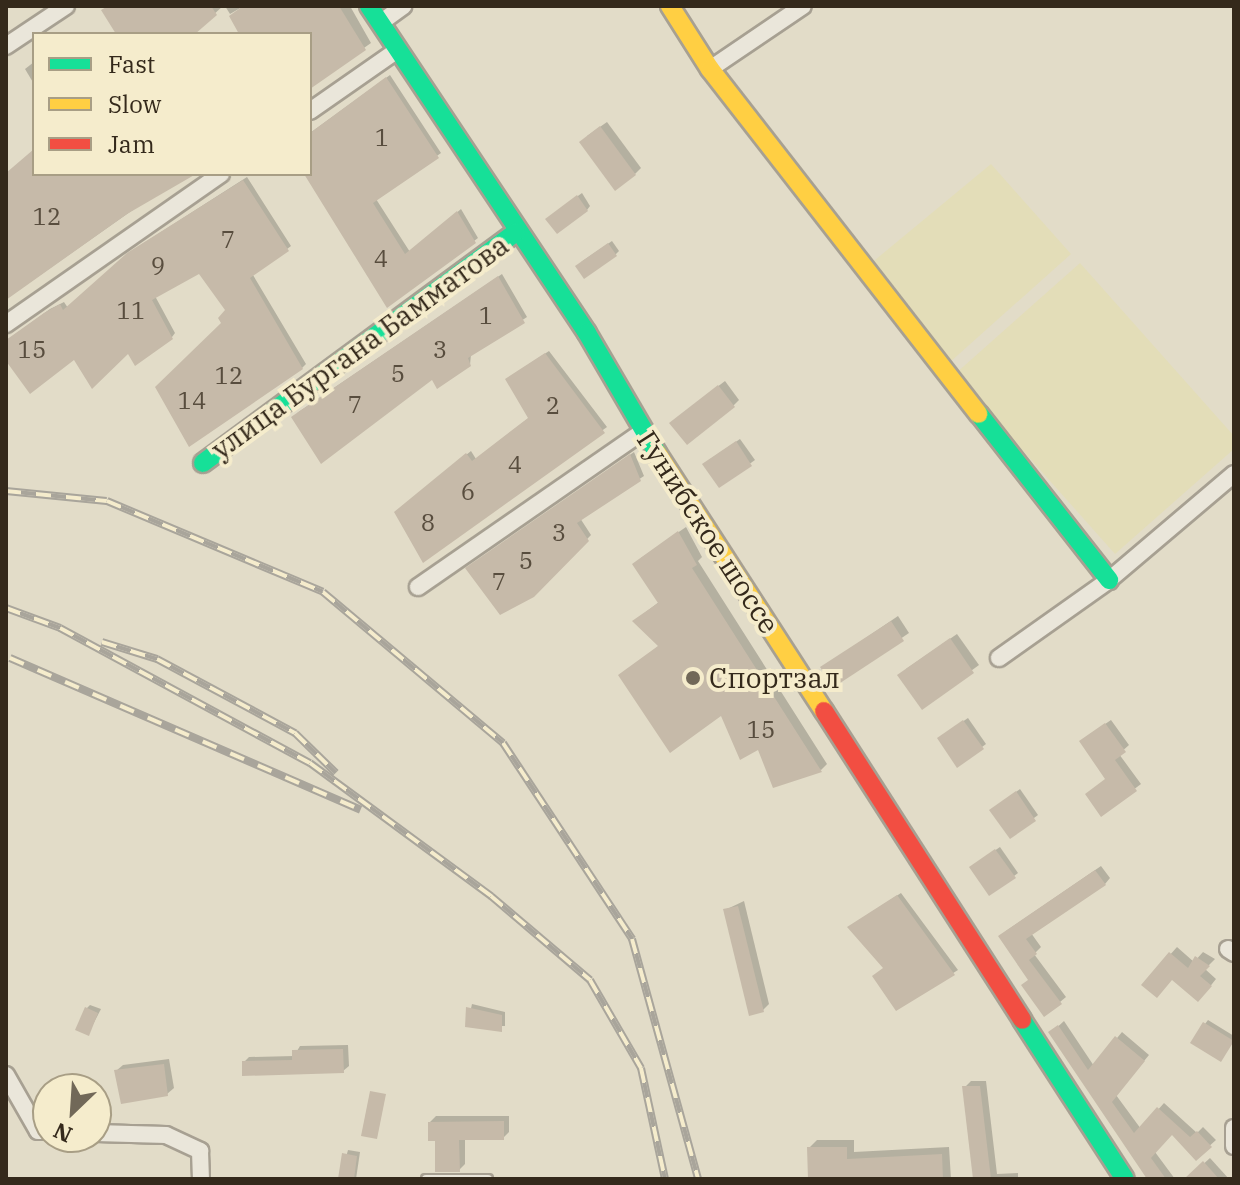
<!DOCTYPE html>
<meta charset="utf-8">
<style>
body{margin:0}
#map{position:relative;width:1240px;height:1185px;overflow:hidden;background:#e2dcc8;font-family:"IBM Plex Serif",serif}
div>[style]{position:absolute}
.farmland>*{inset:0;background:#e3ddb8}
.shadow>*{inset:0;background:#0003}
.building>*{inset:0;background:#c6baa9}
.roads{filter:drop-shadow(2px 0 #a7a092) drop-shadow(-2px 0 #a7a092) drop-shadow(0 2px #a7a092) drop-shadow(0 -2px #a7a092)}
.lane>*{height:8px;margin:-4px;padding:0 4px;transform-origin:4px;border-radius:4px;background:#eae6da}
.street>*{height:16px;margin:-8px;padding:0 8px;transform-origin:8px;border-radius:8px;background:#eae6da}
.fast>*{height:18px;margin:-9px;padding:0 9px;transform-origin:9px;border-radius:9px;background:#16e098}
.slow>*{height:18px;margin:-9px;padding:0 9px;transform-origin:9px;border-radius:9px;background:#ffcf43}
.jam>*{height:18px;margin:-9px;padding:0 9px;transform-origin:9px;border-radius:9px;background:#f24e42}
.rail>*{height:8px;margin-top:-4px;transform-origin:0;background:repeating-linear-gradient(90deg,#f5eccc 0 15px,#a9a59b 0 30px);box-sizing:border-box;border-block:2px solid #a9a59b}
.dots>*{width:22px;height:22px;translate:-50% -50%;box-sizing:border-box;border:4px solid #f5eccc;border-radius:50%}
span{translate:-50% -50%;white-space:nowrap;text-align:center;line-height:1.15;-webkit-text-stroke:8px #f5eccc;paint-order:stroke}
.number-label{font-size:24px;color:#584d3e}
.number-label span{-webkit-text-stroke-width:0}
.street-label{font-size:28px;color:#34291b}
.poi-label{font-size:28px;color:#34291b}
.left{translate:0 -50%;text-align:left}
.frame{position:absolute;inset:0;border:8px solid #34291b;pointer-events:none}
.legend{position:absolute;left:32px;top:32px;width:280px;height:144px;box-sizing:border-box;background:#f5eccc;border:2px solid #a89e85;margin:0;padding:10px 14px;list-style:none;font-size:24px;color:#34291b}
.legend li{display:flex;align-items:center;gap:16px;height:40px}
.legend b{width:40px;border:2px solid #a89e85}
.north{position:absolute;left:32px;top:1073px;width:80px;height:80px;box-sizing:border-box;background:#f5eccc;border:2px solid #a89e85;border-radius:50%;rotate:205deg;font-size:22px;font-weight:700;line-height:32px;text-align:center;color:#34291b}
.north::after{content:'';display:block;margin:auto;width:28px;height:36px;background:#716858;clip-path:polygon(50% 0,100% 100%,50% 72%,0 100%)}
</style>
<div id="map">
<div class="farmland">
<i style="clip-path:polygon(991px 164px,1071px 254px,949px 363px,869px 265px)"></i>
<i style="clip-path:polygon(1080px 263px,1234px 436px,1234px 449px,1115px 554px,955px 374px)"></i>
</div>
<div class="shadow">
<i style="clip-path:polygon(108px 6px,223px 6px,192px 34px,118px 34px)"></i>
<i style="clip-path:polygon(225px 6px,350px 6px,371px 43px,310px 86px,310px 34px,261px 34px,242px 7px,230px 14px)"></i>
<i style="clip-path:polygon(34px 62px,34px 84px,25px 69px)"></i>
<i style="clip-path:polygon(390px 75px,441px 153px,376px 199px,410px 252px,461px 209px,478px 238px,388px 305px,307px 174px,310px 133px)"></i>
<i style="clip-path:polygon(607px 122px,641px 168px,635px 174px,587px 136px)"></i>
<i style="clip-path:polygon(34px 151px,34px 174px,184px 174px,6px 299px,6px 174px)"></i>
<i style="clip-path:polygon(247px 177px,291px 246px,253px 275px,306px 364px,302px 368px,223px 323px,228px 310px,199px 271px,155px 296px,175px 333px,172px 337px,129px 351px,6px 357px,6px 341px,50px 309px,64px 302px,68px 308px,133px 250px)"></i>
<i style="clip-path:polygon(582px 193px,590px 206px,587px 210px,552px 215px)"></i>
<i style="clip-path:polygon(612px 241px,619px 251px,615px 255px,581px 262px)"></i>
<i style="clip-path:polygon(502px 274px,527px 317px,471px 354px,470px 365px,297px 413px)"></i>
<i style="clip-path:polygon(549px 351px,607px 427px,424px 560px,400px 508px,471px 451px,476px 459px,530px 417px,511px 376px)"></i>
<i style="clip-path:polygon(725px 381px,739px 400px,733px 406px,678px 417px)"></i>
<i style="clip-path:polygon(740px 439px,755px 460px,720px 485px,709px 460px)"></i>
<i style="clip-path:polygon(634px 452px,644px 476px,580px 518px,591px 535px,533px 595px,471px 565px)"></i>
<i style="clip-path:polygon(686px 527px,702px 557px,698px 561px,827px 764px,821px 770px,759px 747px,722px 713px,621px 675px,660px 645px,634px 621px,659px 602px,641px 558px)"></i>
<i style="clip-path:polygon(898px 616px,909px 633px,834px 684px,823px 667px)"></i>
<i style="clip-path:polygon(957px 634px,979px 665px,922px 707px,906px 669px)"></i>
<i style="clip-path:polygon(968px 718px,986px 744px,982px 747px,943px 735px)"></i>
<i style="clip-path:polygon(1111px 720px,1129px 745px,1119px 754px,1141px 784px,1101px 814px,1107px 778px,1086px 737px)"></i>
<i style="clip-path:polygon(1020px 789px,1038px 815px,1010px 836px,995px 807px)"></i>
<i style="clip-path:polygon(1000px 847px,1018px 873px,1014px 876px,975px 864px)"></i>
<i style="clip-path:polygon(1101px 866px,1110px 878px,1105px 884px,1031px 933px,1041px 947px,1034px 954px,1066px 997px,1060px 1002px,1030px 979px,1006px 931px)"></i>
<i style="clip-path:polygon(901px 893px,958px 970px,897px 1008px,885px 968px,853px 924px)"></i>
<i style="clip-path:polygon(744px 901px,769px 1004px,763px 1010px,725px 910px)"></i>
<i style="clip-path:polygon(1177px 947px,1194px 962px,1203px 952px,1215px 959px,1205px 969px,1216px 979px,1204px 994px,1172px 978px,1144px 984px)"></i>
<i style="clip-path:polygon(472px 1004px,505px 1012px,505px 1026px,467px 1026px)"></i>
<i style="clip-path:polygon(90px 1005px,101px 1009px,88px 1034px,87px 1008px)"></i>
<i style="clip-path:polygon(1208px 1020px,1234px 1036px,1224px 1056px,1205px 1024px)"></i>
<i style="clip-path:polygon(1064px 1021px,1094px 1066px,1122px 1032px,1149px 1055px,1116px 1095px,1141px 1129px,1164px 1103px,1197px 1133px,1203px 1127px,1216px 1140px,1196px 1158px,1172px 1132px,1155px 1152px,1175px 1179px,1149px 1179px,1051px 1033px)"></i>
<i style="clip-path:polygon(348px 1045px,349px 1066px,343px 1071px,244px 1062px,249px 1057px,294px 1056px,300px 1046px)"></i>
<i style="clip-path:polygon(169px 1059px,174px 1088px,167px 1094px,116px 1071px,123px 1065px)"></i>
<i style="clip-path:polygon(971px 1081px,986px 1081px,997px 1174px,1018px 1173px,1018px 1179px,975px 1179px,965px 1087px)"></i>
<i style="clip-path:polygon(436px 1116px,509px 1116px,509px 1132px,503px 1138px,465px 1138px,465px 1164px,459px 1170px,430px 1122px)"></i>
<i style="clip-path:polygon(817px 1140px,854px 1140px,854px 1152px,949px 1147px,951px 1179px,810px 1179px,809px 1148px)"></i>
<i style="clip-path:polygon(348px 1150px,360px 1152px,356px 1179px,340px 1179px)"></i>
<i style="clip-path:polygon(1210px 1158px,1229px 1179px,1187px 1179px)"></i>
</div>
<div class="building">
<i style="clip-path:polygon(108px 6px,211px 6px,217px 15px,195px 34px,116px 34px,101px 10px)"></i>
<i style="clip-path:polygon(243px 6px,339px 6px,366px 50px,310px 89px,310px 34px,239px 34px,229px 16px)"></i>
<i style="clip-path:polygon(386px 77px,439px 158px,373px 203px,405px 254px,457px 211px,476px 243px,387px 308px,304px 174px,310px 174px,310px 133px)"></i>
<i style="clip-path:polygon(600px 126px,636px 175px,615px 191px,579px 142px)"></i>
<i style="clip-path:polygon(34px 149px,34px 174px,196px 174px,127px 214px,6px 300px,6px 173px)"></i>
<i style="clip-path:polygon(243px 180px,289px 251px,250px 278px,303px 369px,189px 447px,155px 387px,221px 323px,218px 318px,225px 310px,199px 274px,152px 300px,173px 339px,135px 366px,128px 354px,92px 389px,74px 360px,30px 394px,6px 361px,6px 340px,44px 313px,60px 304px,63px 310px,127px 253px)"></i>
<i style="clip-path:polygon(577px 195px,588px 211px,557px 234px,545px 219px)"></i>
<i style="clip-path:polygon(608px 243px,617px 256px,584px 279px,575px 266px)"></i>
<i style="clip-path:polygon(498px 276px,525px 323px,468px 358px,471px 366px,437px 389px,432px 380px,321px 464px,291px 417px)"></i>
<i style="clip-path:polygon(545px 353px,605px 433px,423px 563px,394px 512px,466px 453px,472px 461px,528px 418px,505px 379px)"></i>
<i style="clip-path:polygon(718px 385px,735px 407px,687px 445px,669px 423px)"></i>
<i style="clip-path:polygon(736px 441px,752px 466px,719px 488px,702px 464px)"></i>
<i style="clip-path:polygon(630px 454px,641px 481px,577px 523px,589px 541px,534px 597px,500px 615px,465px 568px)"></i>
<i style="clip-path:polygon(678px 531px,697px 565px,692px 568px,822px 772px,773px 788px,758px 750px,740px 760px,721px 716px,670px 753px,618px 675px,658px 646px,632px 621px,658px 603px,632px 564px)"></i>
<i style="clip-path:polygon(891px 621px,904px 641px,834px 687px,820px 667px)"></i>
<i style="clip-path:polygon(950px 638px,974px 673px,922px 710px,897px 675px)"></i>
<i style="clip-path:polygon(963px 720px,984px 749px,957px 768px,937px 738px)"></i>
<i style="clip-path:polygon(1105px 723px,1126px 752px,1115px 760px,1137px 791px,1101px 817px,1085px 794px,1105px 779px,1079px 741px)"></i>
<i style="clip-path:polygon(1016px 791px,1036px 821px,1010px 839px,989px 810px)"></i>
<i style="clip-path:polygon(995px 849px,1016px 878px,989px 896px,969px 867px)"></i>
<i style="clip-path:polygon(1095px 870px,1106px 885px,1026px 939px,1037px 954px,1029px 960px,1062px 1004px,1044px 1017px,1021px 985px,1028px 980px,998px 936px)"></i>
<i style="clip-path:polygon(897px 895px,955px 975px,896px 1011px,872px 976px,883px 968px,847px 927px)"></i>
<i style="clip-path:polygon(738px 906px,764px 1012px,749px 1016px,723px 909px)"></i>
<i style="clip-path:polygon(1169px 952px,1188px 968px,1195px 956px,1210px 966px,1200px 976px,1212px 986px,1198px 1002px,1172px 980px,1157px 998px,1141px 985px)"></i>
<i style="clip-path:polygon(85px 1007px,98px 1013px,89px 1036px,75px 1030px)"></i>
<i style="clip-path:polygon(466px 1007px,502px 1015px,502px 1032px,465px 1027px)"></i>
<i style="clip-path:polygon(1203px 1022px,1234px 1041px,1221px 1062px,1190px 1043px)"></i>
<i style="clip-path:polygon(1058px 1025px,1088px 1070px,1115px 1036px,1145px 1061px,1112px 1102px,1134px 1133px,1157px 1107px,1190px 1137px,1197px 1131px,1212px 1147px,1196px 1161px,1172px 1135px,1151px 1158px,1166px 1179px,1147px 1179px,1048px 1032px)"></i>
<i style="clip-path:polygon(343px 1049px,344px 1073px,242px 1076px,242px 1061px,292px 1060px,292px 1050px)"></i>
<i style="clip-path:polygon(164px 1064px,168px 1096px,121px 1104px,114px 1070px)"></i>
<i style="clip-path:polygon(962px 1086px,980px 1086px,991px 1179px,973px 1179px)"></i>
<i style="clip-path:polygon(370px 1091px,386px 1094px,377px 1139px,361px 1136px)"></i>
<i style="clip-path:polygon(504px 1121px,504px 1140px,459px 1140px,460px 1172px,435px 1172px,435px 1141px,428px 1141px,428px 1122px)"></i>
<i style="clip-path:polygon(807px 1147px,847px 1147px,847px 1159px,942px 1154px,943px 1179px,808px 1179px)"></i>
<i style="clip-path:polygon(342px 1153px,357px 1156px,354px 1179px,338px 1179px)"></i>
<i style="clip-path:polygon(1203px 1161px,1219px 1179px,1184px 1179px)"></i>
</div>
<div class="roads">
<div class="lane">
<i style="left:426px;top:1179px;width:62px"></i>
</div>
<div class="street">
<i style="left:380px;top:23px;width:29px;rotate:-36deg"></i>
<i style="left:6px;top:46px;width:72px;rotate:-33.7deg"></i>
<i style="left:710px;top:69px;width:112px;rotate:-34.1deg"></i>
<i style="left:310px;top:111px;width:108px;rotate:-34.9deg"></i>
<i style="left:6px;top:324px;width:262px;rotate:-34.9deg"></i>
<i style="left:418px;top:587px;width:274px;rotate:-34.7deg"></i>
<i style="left:999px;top:658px;width:135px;rotate:-35.3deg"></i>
<i style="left:1109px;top:580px;width:164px;rotate:-40.3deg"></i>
<i style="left:1228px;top:949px;width:7px;rotate:34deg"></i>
<i style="left:6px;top:1075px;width:64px;rotate:60.3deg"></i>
<i style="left:38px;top:1131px;width:10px"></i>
<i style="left:1234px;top:1128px;width:18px;rotate:90deg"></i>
<i style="left:96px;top:1133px;width:70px;rotate:1.6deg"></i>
<i style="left:166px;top:1135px;width:38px;rotate:25deg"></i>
<i style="left:200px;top:1151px;width:28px;rotate:88deg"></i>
</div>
<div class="fast">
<i style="left:369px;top:6px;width:393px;rotate:56.3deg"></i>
<i style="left:587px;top:333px;width:139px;rotate:59.7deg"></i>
<i style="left:979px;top:414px;width:211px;rotate:51.9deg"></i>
<i style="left:203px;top:463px;width:389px;rotate:-36.4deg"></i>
<i style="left:1022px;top:1020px;width:189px;rotate:57.1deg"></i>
</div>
<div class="slow">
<i style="left:670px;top:6px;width:75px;rotate:57.6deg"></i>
<i style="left:710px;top:69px;width:437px;rotate:52.1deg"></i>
<i style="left:657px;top:453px;width:307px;rotate:57.1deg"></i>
</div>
<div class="jam">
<i style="left:824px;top:711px;width:367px;rotate:57.3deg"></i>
</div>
</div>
<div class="rail">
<i style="left:6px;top:491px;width:101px;rotate:5.7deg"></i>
<i style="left:107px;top:501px;width:234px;rotate:22.8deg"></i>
<i style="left:323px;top:592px;width:235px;rotate:40deg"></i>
<i style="left:503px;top:743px;width:235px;rotate:56.6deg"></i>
<i style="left:632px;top:939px;width:249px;rotate:74.6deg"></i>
<i style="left:6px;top:608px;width:58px;rotate:20.3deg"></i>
<i style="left:60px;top:628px;width:284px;rotate:28.4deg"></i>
<i style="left:310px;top:763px;width:225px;rotate:36.3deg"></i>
<i style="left:491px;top:896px;width:130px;rotate:40.3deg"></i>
<i style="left:590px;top:980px;width:102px;rotate:59.9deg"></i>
<i style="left:641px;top:1068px;width:114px;rotate:77.8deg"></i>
<i style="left:102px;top:642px;width:58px;rotate:17.2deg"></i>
<i style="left:157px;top:659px;width:157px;rotate:28.2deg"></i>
<i style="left:295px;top:733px;width:57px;rotate:44.3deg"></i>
<i style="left:10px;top:658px;width:382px;rotate:23.4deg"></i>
</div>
<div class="dots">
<i style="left:693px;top:678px;background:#716858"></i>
</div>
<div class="number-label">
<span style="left:382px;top:138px">1</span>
<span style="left:47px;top:217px">12</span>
<span style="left:228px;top:240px">7</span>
<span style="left:381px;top:259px">4</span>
<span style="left:158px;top:266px">9</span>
<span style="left:131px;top:311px">11</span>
<span style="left:486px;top:316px">1</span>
<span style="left:32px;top:350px">15</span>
<span style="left:440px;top:350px">3</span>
<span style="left:398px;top:374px">5</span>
<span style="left:229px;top:376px">12</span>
<span style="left:192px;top:401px">14</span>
<span style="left:355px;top:405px">7</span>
<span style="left:553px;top:406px">2</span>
<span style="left:515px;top:465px">4</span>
<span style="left:468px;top:492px">6</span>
<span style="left:428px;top:523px">8</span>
<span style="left:559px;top:533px">3</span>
<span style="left:526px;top:561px">5</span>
<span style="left:499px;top:582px">7</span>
<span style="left:761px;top:730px">15</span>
</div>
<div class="street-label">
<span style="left:360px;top:347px;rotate:-36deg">улица Бургана Бамматова</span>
<span style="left:708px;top:532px;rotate:57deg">Гунибское шоссе</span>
</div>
<div class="poi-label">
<span class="left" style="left:709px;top:678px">Спортзал</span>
</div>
<div class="frame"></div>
<ul class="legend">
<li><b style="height:10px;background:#16e098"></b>Fast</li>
<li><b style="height:10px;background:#ffcf43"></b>Slow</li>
<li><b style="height:10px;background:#f24e42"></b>Jam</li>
</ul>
<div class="north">N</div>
</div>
